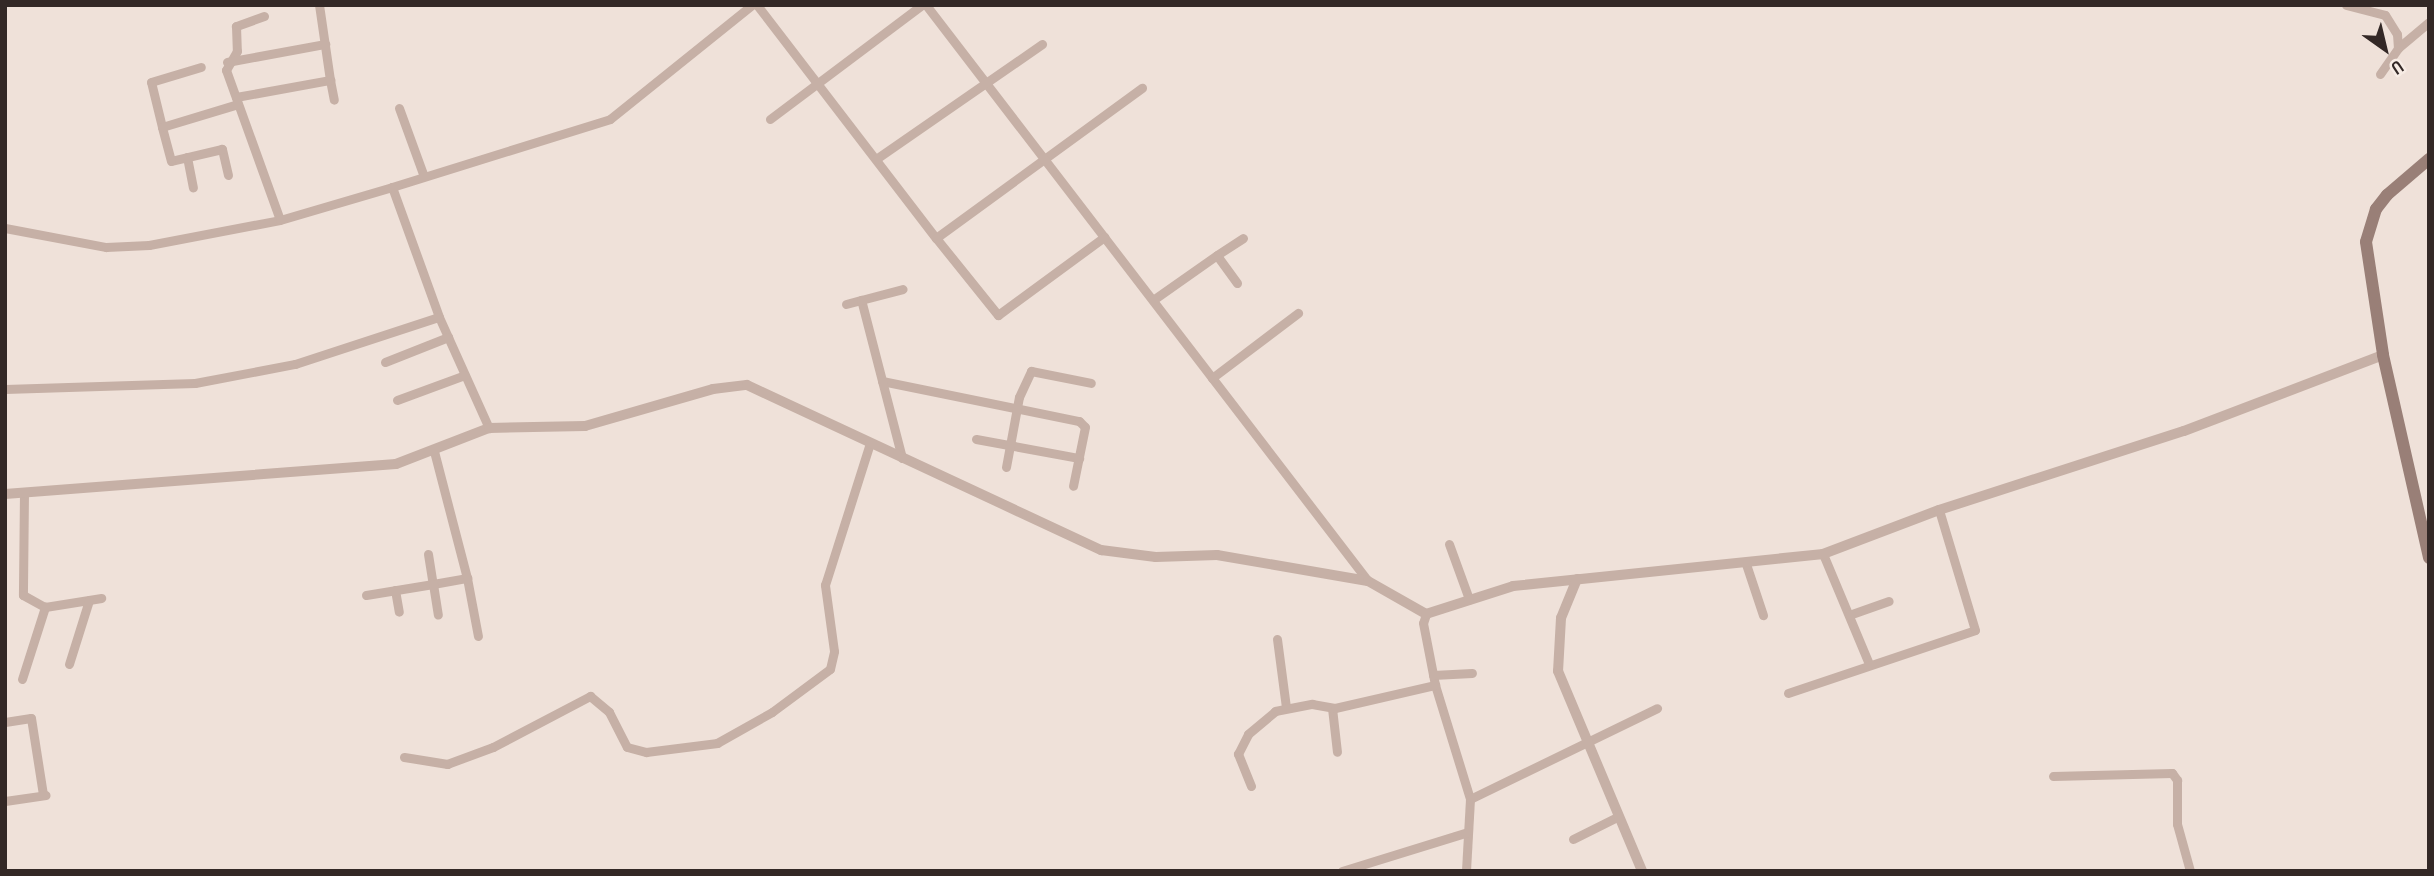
<!DOCTYPE html>
<style>
body{margin:0}
#map{position:relative;width:2434px;height:876px;overflow:hidden;background:#efe1d9;font-family:"Sofia Sans Condensed",sans-serif}
div>[style]{position:absolute}
.minor>*{height:9px;margin:-4.5px;padding:0 4.5px;transform-origin:4.5px;border-radius:4.5px;background:#c6b0a6}
.tertiary>*{height:10px;margin:-5px;padding:0 5px;transform-origin:5px;border-radius:5px;background:#c6b0a6}
.secondary>*{height:12px;margin:-6px;padding:0 6px;transform-origin:6px;border-radius:6px;background:#997f77}
span{translate:-50% -50%;white-space:nowrap;text-align:center;line-height:1.15;-webkit-text-stroke:5px #f7ece5;paint-order:stroke}
.frame{position:absolute;inset:0;border:7px solid #332826;pointer-events:none}
.north{position:absolute;left:2350px;top:14px;width:70px;height:70px;-webkit-text-stroke:5px #f7ece5;paint-order:stroke;rotate:146deg;font-size:19px;font-weight:700;line-height:28px;text-align:center;color:#332826}
.north::after{content:'';display:block;margin:auto;width:24px;height:32px;background:#332826;clip-path:polygon(50% 0,100% 100%,50% 72%,0 100%)}
</style>
<div id="map">
<div class="minor">
<i style="left:757px;top:5px;width:294px;rotate:52.5deg"></i>
<i style="left:936px;top:238px;width:255px;rotate:-36.1deg"></i>
<i style="left:926px;top:5px;width:726px;rotate:52.5deg"></i>
<i style="left:2346px;top:5px;width:40px;rotate:14.4deg"></i>
<i style="left:2385px;top:15px;width:22px;rotate:58deg"></i>
<i style="left:2397px;top:34px;width:14px;rotate:86deg"></i>
<i style="left:264px;top:16px;width:30px;rotate:160deg"></i>
<i style="left:236px;top:26px;width:25px;rotate:88deg"></i>
<i style="left:237px;top:51px;width:22px;rotate:120deg"></i>
<i style="left:226px;top:70px;width:159px;rotate:70.2deg"></i>
<i style="left:227px;top:62px;width:100px;rotate:-10.4deg"></i>
<i style="left:2380px;top:74px;width:32px;rotate:-55deg"></i>
<i style="left:2398px;top:48px;width:40px;rotate:-40deg"></i>
<i style="left:330px;top:80px;width:20px;rotate:79deg"></i>
<i style="left:236px;top:97px;width:96px;rotate:-10.3deg"></i>
<i style="left:330px;top:80px;width:76px;rotate:-98.3deg"></i>
<i style="left:399px;top:108px;width:70px;rotate:70deg"></i>
<i style="left:770px;top:119px;width:190px;rotate:-36.9deg"></i>
<i style="left:162px;top:127px;width:46px;rotate:-103.7deg"></i>
<i style="left:151px;top:82px;width:52px;rotate:-16.7deg"></i>
<i style="left:187px;top:157px;width:31px;rotate:79deg"></i>
<i style="left:876px;top:159px;width:202px;rotate:-34.7deg"></i>
<i style="left:228px;top:175px;width:27px;rotate:-103deg"></i>
<i style="left:222px;top:149px;width:52px;rotate:166.8deg"></i>
<i style="left:171px;top:161px;width:35px;rotate:-105deg"></i>
<i style="left:162px;top:127px;width:79px;rotate:-16.8deg"></i>
<i style="left:392px;top:187px;width:138px;rotate:70.1deg"></i>
<i style="left:439px;top:317px;width:122px;rotate:65.8deg"></i>
<i style="left:5px;top:228px;width:103px;rotate:10.7deg"></i>
<i style="left:106px;top:247px;width:43px;rotate:-2.7deg"></i>
<i style="left:149px;top:245px;width:133px;rotate:-10.8deg"></i>
<i style="left:280px;top:220px;width:117px;rotate:-16.4deg"></i>
<i style="left:392px;top:187px;width:228px;rotate:-17.3deg"></i>
<i style="left:610px;top:119px;width:182px;rotate:-38.8deg"></i>
<i style="left:936px;top:238px;width:99px;rotate:51.2deg"></i>
<i style="left:998px;top:315px;width:132px;rotate:-36.3deg"></i>
<i style="left:1237px;top:283px;width:34px;rotate:-126deg"></i>
<i style="left:1217px;top:255px;width:31px;rotate:-33deg"></i>
<i style="left:1153px;top:300px;width:78px;rotate:-35.1deg"></i>
<i style="left:846px;top:304px;width:16px;rotate:-15deg"></i>
<i style="left:385px;top:362px;width:68px;rotate:-21.6deg"></i>
<i style="left:1212px;top:378px;width:108px;rotate:-37.1deg"></i>
<i style="left:882px;top:381px;width:201px;rotate:11.5deg"></i>
<i style="left:1079px;top:421px;width:8px;rotate:45deg"></i>
<i style="left:1085px;top:427px;width:60px;rotate:101.5deg"></i>
<i style="left:5px;top:389px;width:190px;rotate:-1.8deg"></i>
<i style="left:195px;top:383px;width:102px;rotate:-10.8deg"></i>
<i style="left:295px;top:364px;width:151px;rotate:-18.1deg"></i>
<i style="left:397px;top:400px;width:72px;rotate:-20.2deg"></i>
<i style="left:976px;top:439px;width:105px;rotate:10.5deg"></i>
<i style="left:902px;top:458px;width:163px;rotate:-104.5deg"></i>
<i style="left:861px;top:300px;width:43px;rotate:-14.7deg"></i>
<i style="left:1006px;top:467px;width:71px;rotate:-79.5deg"></i>
<i style="left:1019px;top:397px;width:29px;rotate:-65deg"></i>
<i style="left:1031px;top:371px;width:61px;rotate:11.3deg"></i>
<i style="left:24px;top:492px;width:103px;rotate:90.6deg"></i>
<i style="left:23px;top:595px;width:25px;rotate:29deg"></i>
<i style="left:45px;top:607px;width:57px;rotate:-9.1deg"></i>
<i style="left:1449px;top:544px;width:59px;rotate:70deg"></i>
<i style="left:428px;top:554px;width:30px;rotate:81deg"></i>
<i style="left:433px;top:584px;width:35px;rotate:-10deg"></i>
<i style="left:467px;top:578px;width:131px;rotate:-104.6deg"></i>
<i style="left:1823px;top:554px;width:119px;rotate:67.3deg"></i>
<i style="left:1746px;top:564px;width:54px;rotate:71.6deg"></i>
<i style="left:467px;top:578px;width:59px;rotate:79.3deg"></i>
<i style="left:395px;top:590px;width:22px;rotate:80deg"></i>
<i style="left:366px;top:595px;width:68px;rotate:-9.3deg"></i>
<i style="left:433px;top:584px;width:31px;rotate:81deg"></i>
<i style="left:1426px;top:614px;width:9px;rotate:108deg"></i>
<i style="left:1423px;top:623px;width:63px;rotate:79deg"></i>
<i style="left:1435px;top:685px;width:119px;rotate:72.9deg"></i>
<i style="left:1470px;top:799px;width:72px;rotate:93.2deg"></i>
<i style="left:1849px;top:615px;width:42px;rotate:-19.3deg"></i>
<i style="left:1277px;top:639px;width:69px;rotate:82.5deg"></i>
<i style="left:69px;top:664px;width:67px;rotate:-72.6deg"></i>
<i style="left:1433px;top:675px;width:39px;rotate:-3deg"></i>
<i style="left:22px;top:679px;width:76px;rotate:-72.3deg"></i>
<i style="left:1788px;top:693px;width:197px;rotate:-18.6deg"></i>
<i style="left:1975px;top:630px;width:125px;rotate:-106.7deg"></i>
<i style="left:1332px;top:708px;width:44px;rotate:83.5deg"></i>
<i style="left:5px;top:722px;width:26px;rotate:-9deg"></i>
<i style="left:31px;top:718px;width:78px;rotate:81.1deg"></i>
<i style="left:404px;top:757px;width:44px;rotate:9.2deg"></i>
<i style="left:447px;top:764px;width:49px;rotate:-20.3deg"></i>
<i style="left:493px;top:747px;width:110px;rotate:-27.7deg"></i>
<i style="left:590px;top:696px;width:25px;rotate:40deg"></i>
<i style="left:609px;top:712px;width:39px;rotate:63deg"></i>
<i style="left:627px;top:747px;width:20px;rotate:15deg"></i>
<i style="left:646px;top:752px;width:72px;rotate:-7.2deg"></i>
<i style="left:717px;top:743px;width:63px;rotate:-29.4deg"></i>
<i style="left:772px;top:712px;width:72px;rotate:-36.6deg"></i>
<i style="left:830px;top:669px;width:18px;rotate:-77deg"></i>
<i style="left:834px;top:651px;width:67px;rotate:-97.8deg"></i>
<i style="left:825px;top:585px;width:149px;rotate:-72.4deg"></i>
<i style="left:2053px;top:776px;width:119px;rotate:-1.4deg"></i>
<i style="left:2172px;top:773px;width:9px;rotate:54deg"></i>
<i style="left:2177px;top:780px;width:44px;rotate:90deg"></i>
<i style="left:2177px;top:824px;width:49px;rotate:74.5deg"></i>
<i style="left:1251px;top:786px;width:35px;rotate:-112deg"></i>
<i style="left:1238px;top:754px;width:22px;rotate:-63deg"></i>
<i style="left:1248px;top:734px;width:35px;rotate:-40deg"></i>
<i style="left:1275px;top:711px;width:38px;rotate:-11deg"></i>
<i style="left:1312px;top:704px;width:23px;rotate:10deg"></i>
<i style="left:1335px;top:708px;width:103px;rotate:-13deg"></i>
<i style="left:1470px;top:799px;width:208px;rotate:-25.9deg"></i>
<i style="left:5px;top:801px;width:41px;rotate:-8.3deg"></i>
<i style="left:1573px;top:839px;width:51px;rotate:-26.6deg"></i>
<i style="left:1342px;top:871px;width:129px;rotate:-17.2deg"></i>
</div>
<div class="tertiary">
<i style="left:5px;top:494px;width:392px;rotate:-4.4deg"></i>
<i style="left:396px;top:464px;width:100px;rotate:-21.2deg"></i>
<i style="left:489px;top:428px;width:96px;rotate:-1.2deg"></i>
<i style="left:585px;top:426px;width:133px;rotate:-16.1deg"></i>
<i style="left:713px;top:389px;width:34px;rotate:-7deg"></i>
<i style="left:747px;top:385px;width:391px;rotate:25deg"></i>
<i style="left:1101px;top:550px;width:55px;rotate:7.3deg"></i>
<i style="left:1156px;top:557px;width:61px;rotate:-1.9deg"></i>
<i style="left:1217px;top:555px;width:153px;rotate:9.8deg"></i>
<i style="left:1368px;top:581px;width:67px;rotate:29.6deg"></i>
<i style="left:1426px;top:614px;width:91px;rotate:-17.8deg"></i>
<i style="left:1513px;top:586px;width:312px;rotate:-5.9deg"></i>
<i style="left:1823px;top:554px;width:124px;rotate:-20.8deg"></i>
<i style="left:1939px;top:510px;width:257px;rotate:-17.9deg"></i>
<i style="left:2184px;top:431px;width:213px;rotate:-20.9deg"></i>
<i style="left:1577px;top:579px;width:42px;rotate:112.3deg"></i>
<i style="left:1561px;top:618px;width:53px;rotate:93.2deg"></i>
<i style="left:1558px;top:671px;width:217px;rotate:67.2deg"></i>
</div>
<div class="secondary">
<i style="left:2429px;top:159px;width:55px;rotate:139.4deg"></i>
<i style="left:2387px;top:195px;width:18px;rotate:128deg"></i>
<i style="left:2376px;top:209px;width:34px;rotate:107deg"></i>
<i style="left:2366px;top:242px;width:114px;rotate:81.4deg"></i>
<i style="left:2383px;top:355px;width:208px;rotate:77.2deg"></i>
</div>
<div class="frame"></div>
<div class="north">U</div>
</div>
